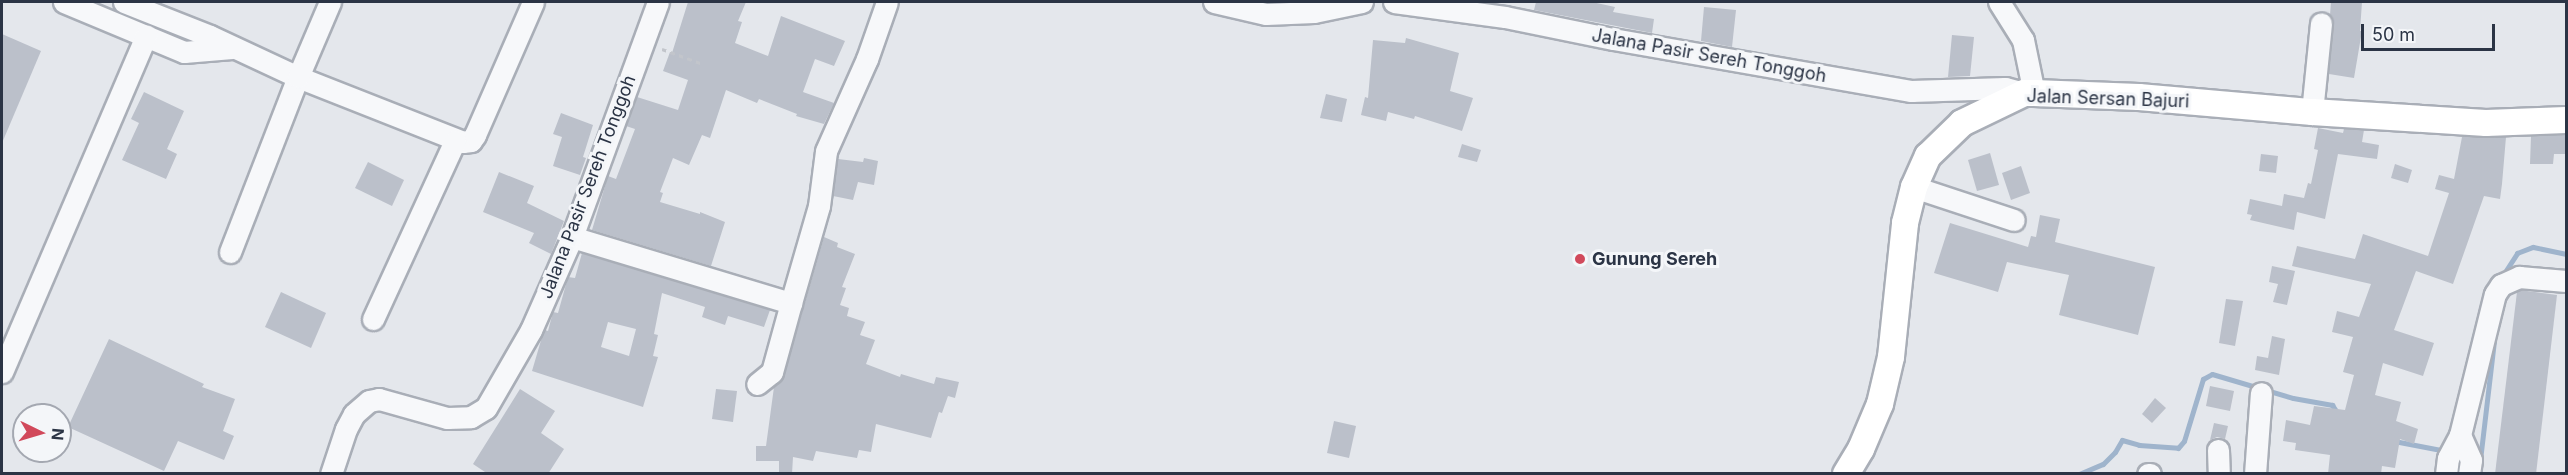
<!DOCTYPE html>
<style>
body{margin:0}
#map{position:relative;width:2568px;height:475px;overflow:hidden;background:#e4e7ec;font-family:Inter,sans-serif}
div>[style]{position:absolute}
.stream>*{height:5px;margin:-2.5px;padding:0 2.5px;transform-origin:2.5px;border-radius:2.5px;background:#9fb4cc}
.building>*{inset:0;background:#bbc0ca}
.path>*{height:3px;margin-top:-1.5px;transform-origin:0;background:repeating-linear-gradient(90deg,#c2c5cb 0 4.5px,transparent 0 9px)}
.roads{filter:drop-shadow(2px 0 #a9aeb7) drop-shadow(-2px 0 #a9aeb7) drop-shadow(0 2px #a9aeb7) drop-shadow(0 -2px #a9aeb7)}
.minor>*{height:21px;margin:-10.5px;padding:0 10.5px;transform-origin:10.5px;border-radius:10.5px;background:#f7f8fa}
.major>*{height:26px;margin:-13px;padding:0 13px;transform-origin:13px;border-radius:13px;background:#fff}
.dots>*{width:16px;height:16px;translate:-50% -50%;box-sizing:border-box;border:3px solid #f4f6f9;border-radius:50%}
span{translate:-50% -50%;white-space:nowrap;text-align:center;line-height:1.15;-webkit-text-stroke:6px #f4f6f9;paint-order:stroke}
.street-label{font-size:18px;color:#2b3445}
.poi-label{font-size:18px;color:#2b3445;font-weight:700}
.left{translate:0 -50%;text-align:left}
.frame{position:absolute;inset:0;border:3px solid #2b3445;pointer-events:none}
.north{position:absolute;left:12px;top:403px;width:60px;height:60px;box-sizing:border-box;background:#f4f6f9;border:2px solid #a4a8b1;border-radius:50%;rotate:95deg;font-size:16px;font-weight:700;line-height:24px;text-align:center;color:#2b3445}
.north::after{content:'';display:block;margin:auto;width:21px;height:27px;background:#d1495b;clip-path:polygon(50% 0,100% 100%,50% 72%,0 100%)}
.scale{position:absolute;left:2361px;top:24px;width:134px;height:27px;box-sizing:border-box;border:3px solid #2b3445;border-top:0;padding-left:8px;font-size:18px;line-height:21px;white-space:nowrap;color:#2b3445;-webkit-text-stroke:4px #f4f6f9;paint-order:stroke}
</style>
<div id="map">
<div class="stream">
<i style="left:2501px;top:278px;width:30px;rotate:-57deg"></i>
<i style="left:2517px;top:253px;width:17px;rotate:-21deg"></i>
<i style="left:2533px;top:247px;width:34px;rotate:12deg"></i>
<i style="left:2394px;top:441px;width:53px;rotate:10.9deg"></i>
<i style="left:2480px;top:460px;width:120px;rotate:-83.3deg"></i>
<i style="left:2079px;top:474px;width:26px;rotate:-23deg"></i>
<i style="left:2103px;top:464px;width:17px;rotate:-45deg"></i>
<i style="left:2115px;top:452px;width:14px;rotate:-60deg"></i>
<i style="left:2122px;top:440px;width:18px;rotate:16deg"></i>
<i style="left:2139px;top:445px;width:39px;rotate:4deg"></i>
<i style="left:2178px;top:448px;width:9px;rotate:-49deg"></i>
<i style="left:2184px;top:441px;width:65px;rotate:-73deg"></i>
<i style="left:2203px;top:379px;width:10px;rotate:-29deg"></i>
<i style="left:2212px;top:374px;width:84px;rotate:16.5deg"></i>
<i style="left:2293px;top:398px;width:40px;rotate:10deg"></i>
<i style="left:2332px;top:405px;width:11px;rotate:56deg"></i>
</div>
<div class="building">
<i style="clip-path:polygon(688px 2px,746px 2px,738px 21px,742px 22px,735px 43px,768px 56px,781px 16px,845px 41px,834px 66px,815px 59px,803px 92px,834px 103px,824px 124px,796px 116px,797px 114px,759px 99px,757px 103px,726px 90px,710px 138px,702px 135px,689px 165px,673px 158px,660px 192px,663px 193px,660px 202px,700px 214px,700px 212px,725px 222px,711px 266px,592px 230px,608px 176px,616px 179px,635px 129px,626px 126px,637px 97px,678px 110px,688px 80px,663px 71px,670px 52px,672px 53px)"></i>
<i style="clip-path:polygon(1536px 2px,1592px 2px,1615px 7px,1613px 12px,1654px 19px,1652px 33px,1534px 10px)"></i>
<i style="clip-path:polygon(2331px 2px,2362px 2px,2360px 31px,2362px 31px,2354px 78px,2329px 74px,2334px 24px,2330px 15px)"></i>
<i style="clip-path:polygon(1704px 7px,1736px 10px,1732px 47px,1701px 41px)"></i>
<i style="clip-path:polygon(2px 34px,41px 51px,2px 143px)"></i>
<i style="clip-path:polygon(1952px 35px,1974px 37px,1970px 76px,1948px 77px)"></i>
<i style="clip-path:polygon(1406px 38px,1459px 53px,1450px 91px,1473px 98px,1462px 131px,1415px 116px,1414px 119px,1388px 112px,1386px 121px,1361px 115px,1365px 97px,1368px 98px,1373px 40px,1405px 43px)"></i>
<i style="clip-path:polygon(144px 92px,184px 111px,167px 149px,177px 154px,166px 179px,122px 160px,139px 123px,131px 119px)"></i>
<i style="clip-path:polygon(1326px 94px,1347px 99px,1342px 122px,1320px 118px)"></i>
<i style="clip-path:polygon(561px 113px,593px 125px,583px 157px,586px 158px,580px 175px,553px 166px,562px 137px,553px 134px)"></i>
<i style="clip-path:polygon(2318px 128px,2343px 133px,2344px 129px,2364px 130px,2362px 142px,2379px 145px,2377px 159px,2338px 154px,2325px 219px,2297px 212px,2294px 230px,2250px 220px,2252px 215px,2247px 214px,2250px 199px,2282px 206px,2284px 194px,2304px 198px,2308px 183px,2311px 184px,2318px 150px,2314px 149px)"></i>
<i style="clip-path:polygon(2566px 135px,2566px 154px,2554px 154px,2553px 164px,2530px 164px,2531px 136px)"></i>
<i style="clip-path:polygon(2462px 137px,2506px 137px,2502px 184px,2500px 199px,2484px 196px,2453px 284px,2416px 271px,2400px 314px,2394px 330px,2434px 343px,2423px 376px,2383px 363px,2375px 395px,2401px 402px,2396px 421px,2418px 429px,2414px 444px,2400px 439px,2395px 468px,2382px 466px,2381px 474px,2328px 474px,2330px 455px,2295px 450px,2296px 443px,2283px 441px,2286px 420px,2310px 425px,2314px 406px,2345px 410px,2354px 375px,2343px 372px,2353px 337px,2332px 332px,2337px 311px,2359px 317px,2371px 284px,2292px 266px,2297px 246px,2355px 259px,2363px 234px,2428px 256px,2449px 193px,2435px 189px,2439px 175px,2454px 179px)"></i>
<i style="clip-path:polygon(1462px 144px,1481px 150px,1477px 162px,1458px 157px)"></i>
<i style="clip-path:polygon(1990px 153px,1999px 185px,1977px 191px,1968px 160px)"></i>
<i style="clip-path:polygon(2261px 154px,2278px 156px,2276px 173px,2259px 171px)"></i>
<i style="clip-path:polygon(864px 158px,878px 161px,874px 185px,858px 182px,853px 200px,833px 196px,838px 159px,863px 162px)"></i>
<i style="clip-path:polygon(368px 162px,404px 180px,392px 206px,355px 188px)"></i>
<i style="clip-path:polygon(2395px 164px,2412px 170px,2408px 183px,2391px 178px)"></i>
<i style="clip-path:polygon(2021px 166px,2030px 193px,2011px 200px,2002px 173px)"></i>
<i style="clip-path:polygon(499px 172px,534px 186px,527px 203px,564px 221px,551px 254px,529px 243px,534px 233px,483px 212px)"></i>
<i style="clip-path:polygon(2040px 215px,2060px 219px,2055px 242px,2155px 267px,2138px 335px,2059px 315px,2069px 275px,2007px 262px,1998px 292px,1934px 273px,1950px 223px,2028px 247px,2031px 236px,2036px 237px)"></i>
<i style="clip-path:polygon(824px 237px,838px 243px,837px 247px,855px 254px,842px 287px,846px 288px,840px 305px,849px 308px,847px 316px,865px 322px,860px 335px,875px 340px,866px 364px,900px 377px,901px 374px,934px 384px,936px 377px,959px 382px,955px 398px,948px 396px,942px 413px,939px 412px,931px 438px,876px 424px,871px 452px,859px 450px,857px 458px,816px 451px,813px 461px,793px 457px,792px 474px,779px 474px,779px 461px,756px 461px,756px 446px,766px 446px,774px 387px,784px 375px)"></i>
<i style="clip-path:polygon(evenodd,582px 253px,770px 310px,764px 327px,728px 316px,725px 325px,702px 317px,705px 307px,662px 293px,654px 334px,658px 335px,653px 356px,658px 357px,643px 407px,532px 371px,542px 337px,545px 330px,548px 331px,553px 312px,558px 313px,568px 277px,575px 278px,582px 253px,608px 322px,636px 329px,629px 356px,601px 347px,608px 322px)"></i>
<i style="clip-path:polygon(2272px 266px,2295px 271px,2287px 305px,2273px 302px,2278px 284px,2269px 282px)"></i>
<i style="clip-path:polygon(2520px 290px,2557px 295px,2536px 474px,2495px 474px,2517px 292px)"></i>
<i style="clip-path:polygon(281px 292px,326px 313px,311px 348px,265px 327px)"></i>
<i style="clip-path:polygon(2226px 299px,2243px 301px,2235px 346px,2219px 343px)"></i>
<i style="clip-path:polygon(2272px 336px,2285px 339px,2279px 375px,2255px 370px,2257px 356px,2268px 358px)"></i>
<i style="clip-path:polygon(109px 339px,204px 384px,202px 387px,235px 399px,223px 431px,234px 436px,224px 460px,178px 441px,164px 471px,68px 427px)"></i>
<i style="clip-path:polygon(2210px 386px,2234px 391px,2230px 411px,2206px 406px)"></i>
<i style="clip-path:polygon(520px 389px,555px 411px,541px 433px,564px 449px,548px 474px,488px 474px,473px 464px)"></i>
<i style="clip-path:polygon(716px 389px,737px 391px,733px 422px,712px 419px)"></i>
<i style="clip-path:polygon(2155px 398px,2166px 408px,2152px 423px,2142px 414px)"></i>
<i style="clip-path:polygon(1334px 421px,1356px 426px,1349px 458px,1327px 453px)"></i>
<i style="clip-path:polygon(2214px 423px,2228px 426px,2225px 439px,2217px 437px,2210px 440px)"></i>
</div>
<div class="path">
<i style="left:662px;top:49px;width:44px;rotate:20.1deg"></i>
</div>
<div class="roads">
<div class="minor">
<i style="left:64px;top:2px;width:130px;rotate:22.6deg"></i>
<i style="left:184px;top:52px;width:48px;rotate:-4.8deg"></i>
<i style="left:124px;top:2px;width:92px;rotate:21.6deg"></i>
<i style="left:210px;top:36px;width:97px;rotate:25deg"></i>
<i style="left:298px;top:77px;width:177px;rotate:21.5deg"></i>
<i style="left:463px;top:142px;width:8px;rotate:-7deg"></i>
<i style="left:471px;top:141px;width:7px;rotate:-56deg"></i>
<i style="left:475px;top:135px;width:145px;rotate:-66.4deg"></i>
<i style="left:1214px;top:2px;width:53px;rotate:13deg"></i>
<i style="left:1266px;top:14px;width:48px;rotate:-2.4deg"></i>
<i style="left:1314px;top:12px;width:49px;rotate:-11.8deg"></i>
<i style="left:1394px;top:2px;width:112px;rotate:7.7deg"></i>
<i style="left:1505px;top:17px;width:110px;rotate:11.5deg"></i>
<i style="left:1613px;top:39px;width:303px;rotate:9.9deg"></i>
<i style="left:1911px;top:91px;width:94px;rotate:-1.8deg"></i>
<i style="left:2005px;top:88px;width:20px;rotate:15deg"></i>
<i style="left:1999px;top:2px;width:45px;rotate:57.7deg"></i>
<i style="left:2023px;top:40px;width:54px;rotate:78.3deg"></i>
<i style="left:2312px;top:112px;width:89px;rotate:-84.2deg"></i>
<i style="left:1914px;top:187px;width:105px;rotate:18.3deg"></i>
<i style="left:572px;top:237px;width:229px;rotate:16.8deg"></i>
<i style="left:791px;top:303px;width:72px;rotate:105.4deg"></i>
<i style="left:772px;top:372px;width:19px;rotate:141deg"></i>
<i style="left:230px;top:252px;width:188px;rotate:-68.8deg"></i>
<i style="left:298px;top:77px;width:82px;rotate:-66.9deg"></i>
<i style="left:791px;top:303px;width:101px;rotate:-73.9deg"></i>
<i style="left:819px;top:206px;width:55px;rotate:-82.7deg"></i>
<i style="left:826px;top:151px;width:101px;rotate:-66deg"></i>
<i style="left:867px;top:59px;width:60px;rotate:-70.7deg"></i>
<i style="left:373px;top:319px;width:196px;rotate:-65.3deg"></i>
<i style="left:2px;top:372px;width:366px;rotate:-66.8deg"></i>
<i style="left:2460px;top:435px;width:27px;rotate:66deg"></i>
<i style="left:2471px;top:460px;width:14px;rotate:98deg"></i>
<i style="left:2218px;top:450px;width:24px;rotate:88deg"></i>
<i style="left:331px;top:474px;width:47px;rotate:-71.6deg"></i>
<i style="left:346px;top:429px;width:17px;rotate:-62deg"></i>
<i style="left:354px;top:414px;width:20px;rotate:-41deg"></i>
<i style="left:369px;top:401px;width:10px;rotate:-11deg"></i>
<i style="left:379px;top:399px;width:71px;rotate:15.6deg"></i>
<i style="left:447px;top:418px;width:24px;rotate:-2deg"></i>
<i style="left:471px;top:417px;width:17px;rotate:-31deg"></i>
<i style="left:486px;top:408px;width:90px;rotate:-60deg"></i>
<i style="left:531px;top:330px;width:102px;rotate:-66.2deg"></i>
<i style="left:572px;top:237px;width:250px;rotate:-69.9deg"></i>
<i style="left:2148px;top:474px;width:2px"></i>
<i style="left:2255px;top:474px;width:81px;rotate:-85.8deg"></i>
<i style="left:2446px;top:474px;width:16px;rotate:-83deg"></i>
<i style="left:2448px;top:458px;width:26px;rotate:-62deg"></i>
<i style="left:2460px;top:435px;width:145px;rotate:-76.1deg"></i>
<i style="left:2495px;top:294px;width:11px;rotate:-56deg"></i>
<i style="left:2501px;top:285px;width:20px;rotate:-24deg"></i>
<i style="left:2519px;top:277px;width:47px;rotate:4.9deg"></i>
</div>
<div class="major">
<i style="left:1846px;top:474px;width:29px;rotate:-59deg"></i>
<i style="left:1861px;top:449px;width:49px;rotate:-67.1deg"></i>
<i style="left:1880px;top:404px;width:48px;rotate:-76.8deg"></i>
<i style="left:1891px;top:357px;width:135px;rotate:-84deg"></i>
<i style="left:1905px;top:223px;width:37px;rotate:-76deg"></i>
<i style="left:1914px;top:187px;width:34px;rotate:-66deg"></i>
<i style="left:1928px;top:156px;width:47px;rotate:-44.1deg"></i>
<i style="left:1962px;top:123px;width:69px;rotate:-25.8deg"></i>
<i style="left:2024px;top:93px;width:10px"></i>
<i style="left:2034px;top:93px;width:105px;rotate:2.2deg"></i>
<i style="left:2139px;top:97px;width:174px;rotate:5deg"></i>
<i style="left:2312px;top:112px;width:174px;rotate:3.6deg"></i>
<i style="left:2486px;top:123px;width:80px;rotate:-2.1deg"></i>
</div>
</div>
<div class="dots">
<i style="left:1580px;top:259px;background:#d1495b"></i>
</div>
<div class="street-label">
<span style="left:1709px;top:56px;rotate:10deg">Jalana Pasir Sereh Tonggoh</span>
<span style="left:2108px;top:99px;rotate:2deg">Jalan Sersan Bajuri</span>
<span style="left:588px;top:187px;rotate:-69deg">Jalana Pasir Sereh Tonggoh</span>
</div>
<div class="poi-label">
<span class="left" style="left:1592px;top:259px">Gunung Sereh</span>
</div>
<div class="frame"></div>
<div class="north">N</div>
<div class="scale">50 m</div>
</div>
